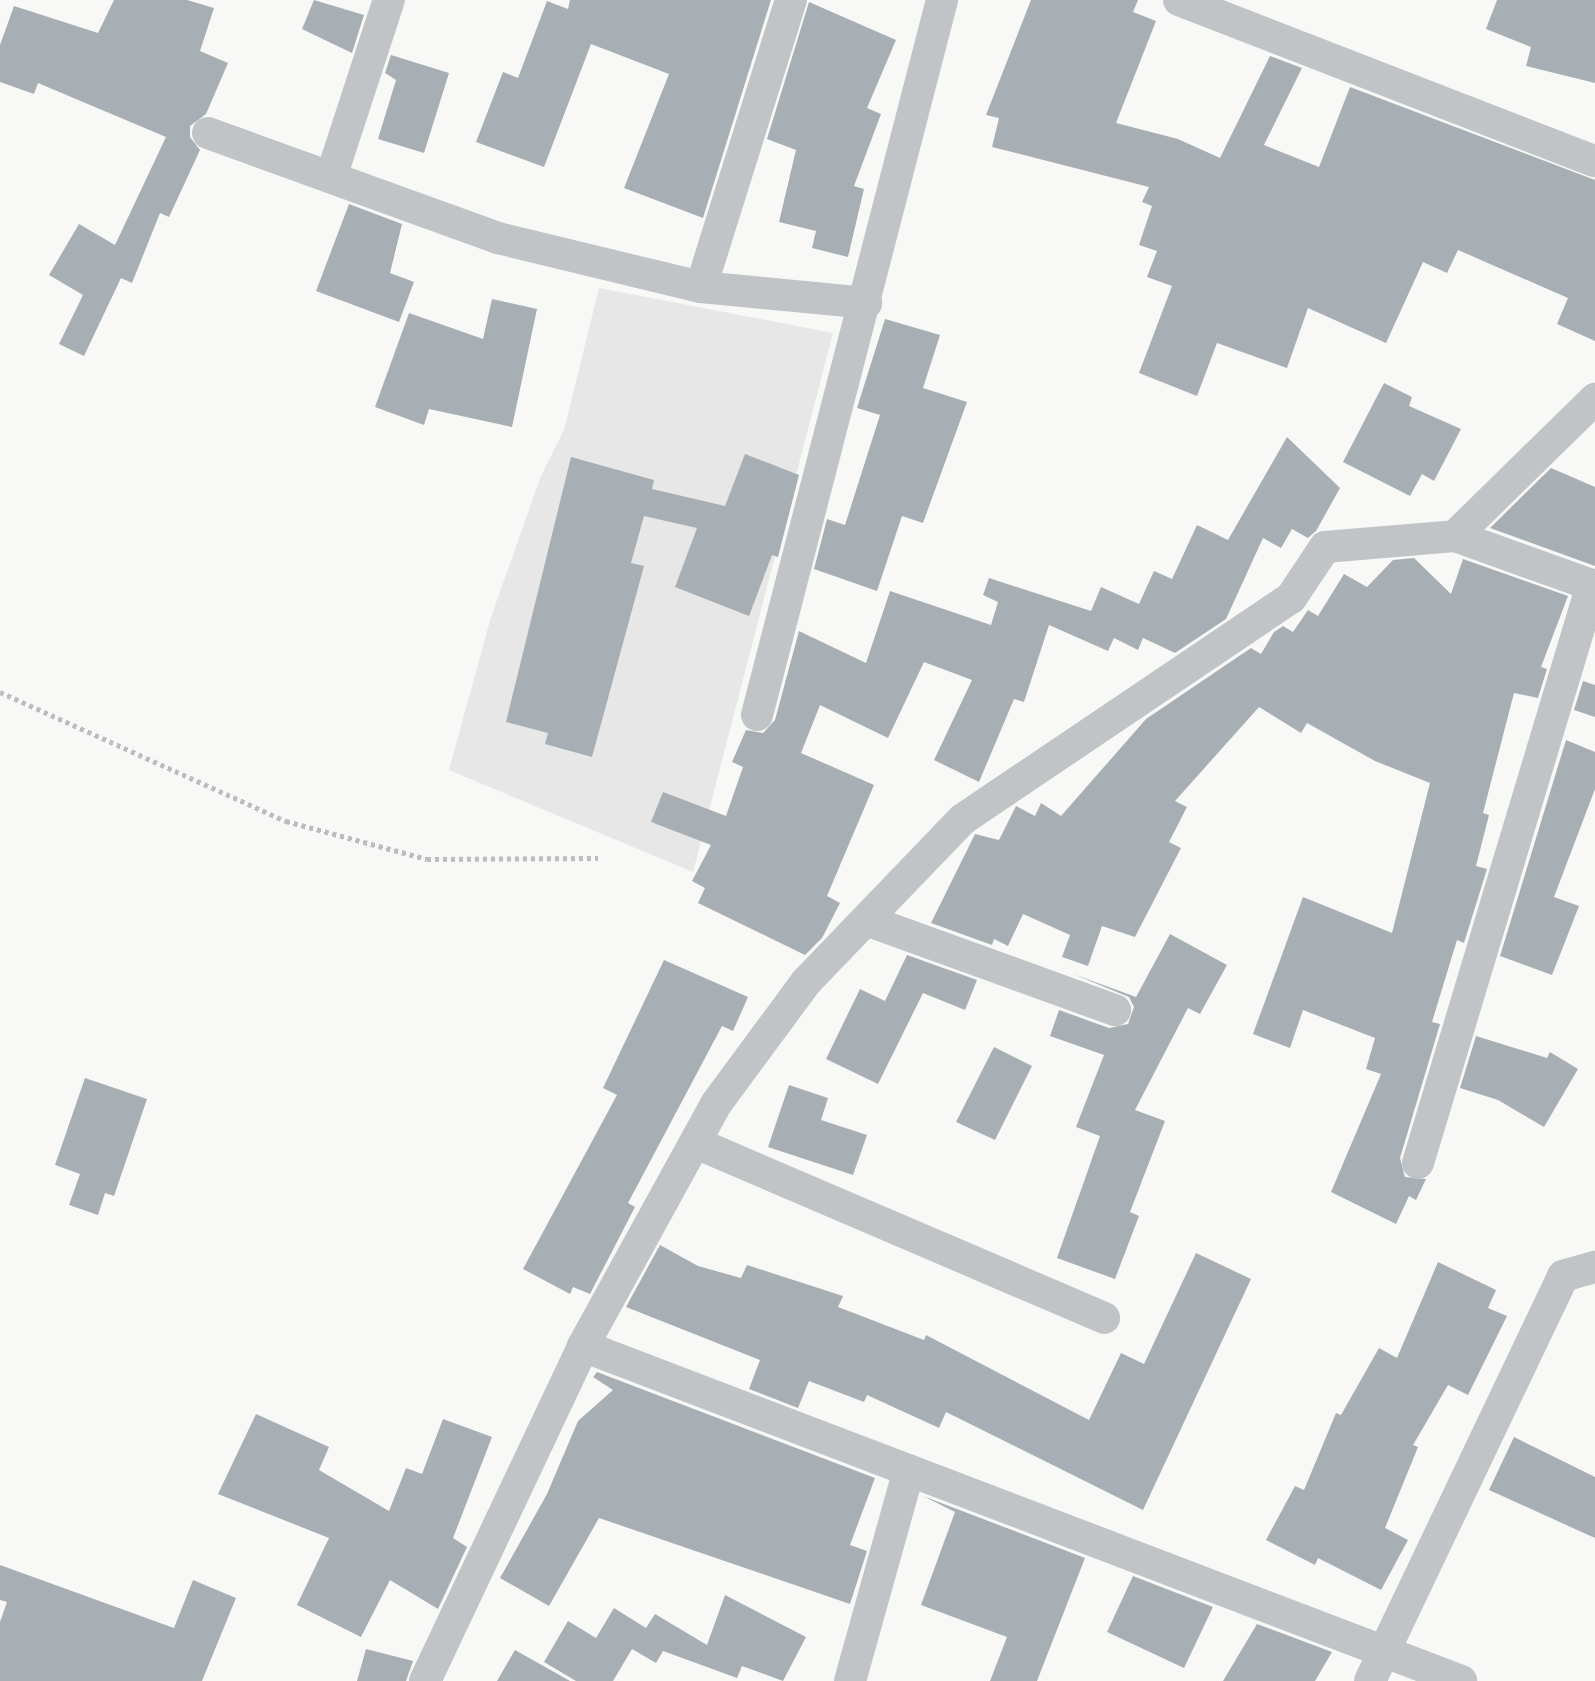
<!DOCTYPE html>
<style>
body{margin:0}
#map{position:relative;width:1595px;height:1681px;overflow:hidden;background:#f8f8f6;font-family:"Golos Text",sans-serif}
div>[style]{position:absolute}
.built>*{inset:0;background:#e6e7e6}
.building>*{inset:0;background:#a8afb4}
.path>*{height:5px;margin-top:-2.5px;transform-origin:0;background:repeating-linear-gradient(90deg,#babdbf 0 4px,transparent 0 8px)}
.street>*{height:32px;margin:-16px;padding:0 16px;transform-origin:16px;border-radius:16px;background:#c0c4c7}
span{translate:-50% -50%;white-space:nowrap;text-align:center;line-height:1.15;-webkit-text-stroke:8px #fff;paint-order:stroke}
</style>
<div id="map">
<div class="built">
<i style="clip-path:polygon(599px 288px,833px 333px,693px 872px,449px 770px,491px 617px,541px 476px,564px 430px)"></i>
</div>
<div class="building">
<i style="clip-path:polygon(114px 0,187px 0,214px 8px,200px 51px,228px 63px,206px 114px,190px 126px,190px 137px,200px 150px,169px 217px,160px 213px,132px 283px,121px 278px,84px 356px,59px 344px,83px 295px,49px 275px,79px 224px,115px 245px,166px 137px,38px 83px,34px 94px,0 82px,0 45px,14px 6px,98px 33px)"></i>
<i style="clip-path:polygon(314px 0,364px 15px,352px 53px,302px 29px)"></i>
<i style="clip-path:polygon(570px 0,771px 0,703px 218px,624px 188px,669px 74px,591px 44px,544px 167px,476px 142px,503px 72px,518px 78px,547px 1px,568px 9px)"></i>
<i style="clip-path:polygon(1031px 0,1138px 0,1133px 12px,1156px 21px,1116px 123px,1178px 139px,1220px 158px,1270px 56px,1302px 68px,1264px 145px,1319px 167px,1350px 87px,1595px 180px,1595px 341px,1557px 324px,1568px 298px,1458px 250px,1447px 273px,1423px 262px,1386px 343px,1308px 308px,1287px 368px,1217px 343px,1197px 396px,1139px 373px,1172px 286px,1147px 277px,1157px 251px,1139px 245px,1152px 206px,1142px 202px,1149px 187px,992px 147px,999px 118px,986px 115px)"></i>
<i style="clip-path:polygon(1497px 0,1595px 0,1595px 83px,1526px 66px,1531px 47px,1486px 29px)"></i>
<i style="clip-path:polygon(809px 2px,896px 40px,867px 108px,881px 114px,854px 186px,864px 189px,848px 257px,812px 248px,816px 231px,779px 222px,796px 150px,767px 139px)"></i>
<i style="clip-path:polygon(391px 55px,449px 73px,424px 153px,378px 139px,396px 80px,385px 73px)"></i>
<i style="clip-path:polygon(349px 204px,402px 224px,390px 273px,414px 282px,399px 322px,316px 291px)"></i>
<i style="clip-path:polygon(492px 299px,537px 309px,512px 427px,429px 409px,424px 425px,375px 407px,409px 313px,483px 339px)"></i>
<i style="clip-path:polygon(885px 319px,940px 335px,923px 388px,967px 402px,923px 523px,902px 516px,877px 591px,814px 569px,827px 519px,845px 525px,880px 415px,857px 408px)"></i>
<i style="clip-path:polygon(1384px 383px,1412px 397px,1409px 406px,1461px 429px,1434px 481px,1422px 474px,1410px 496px,1343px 462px)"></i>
<i style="clip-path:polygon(1287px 437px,1340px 488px,1316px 531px,1308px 538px,1292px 529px,1281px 548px,1263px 538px,1226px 619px,1175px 653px,1143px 638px,1138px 650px,1114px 638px,1108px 651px,1049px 625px,1024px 702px,1014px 699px,979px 782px,934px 760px,972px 680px,924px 662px,888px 738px,820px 705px,801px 753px,874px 785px,827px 896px,840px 903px,822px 938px,805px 955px,698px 903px,705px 888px,692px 881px,711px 845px,651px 822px,663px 792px,726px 816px,743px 767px,732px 762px,746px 730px,763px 733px,775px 720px,799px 631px,866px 663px,890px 591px,991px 625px,998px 602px,983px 595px,989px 578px,1091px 611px,1101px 587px,1139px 604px,1154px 571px,1172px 579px,1197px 525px,1228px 540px)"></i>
<i style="clip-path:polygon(745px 454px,799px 475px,778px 557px,772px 555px,749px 616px,675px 587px,697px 528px,644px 516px,631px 563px,644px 566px,592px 757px,545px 744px,548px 733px,506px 722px,571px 457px,654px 480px,652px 489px,725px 506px)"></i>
<i style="clip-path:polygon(1551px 468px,1595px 487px,1595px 566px,1490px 528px)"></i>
<i style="clip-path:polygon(1414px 558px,1451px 594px,1463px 559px,1568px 596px,1541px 667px,1547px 669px,1538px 698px,1514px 693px,1483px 813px,1489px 815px,1476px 866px,1487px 869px,1464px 943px,1457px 940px,1432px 1022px,1440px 1024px,1400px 1158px,1405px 1177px,1426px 1179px,1416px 1200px,1409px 1196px,1396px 1224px,1331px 1192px,1381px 1074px,1366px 1069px,1375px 1038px,1303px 1010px,1290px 1048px,1253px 1034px,1303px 897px,1392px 933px,1430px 783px,1375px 761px,1307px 723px,1301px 733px,1259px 707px,1175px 801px,1187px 807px,1169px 842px,1181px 848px,1135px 937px,1102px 926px,1088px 966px,1062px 957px,1070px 935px,1023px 914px,1008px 946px,994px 939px,992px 945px,931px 923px,975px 834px,999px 840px,1016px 806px,1035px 816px,1041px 803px,1061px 816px,1146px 719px,1251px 648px,1261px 654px,1274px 632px,1283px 626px,1293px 632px,1308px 610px,1318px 616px,1344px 574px,1367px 587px,1393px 560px)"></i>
<i style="clip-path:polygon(1583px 681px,1595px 685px,1595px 717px,1574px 710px)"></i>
<i style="clip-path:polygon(1566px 740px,1595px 752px,1595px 789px,1554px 897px,1579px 906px,1552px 975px,1500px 956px)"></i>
<i style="clip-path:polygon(1170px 934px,1227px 965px,1200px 1014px,1188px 1008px,1135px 1110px,1165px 1121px,1130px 1212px,1139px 1216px,1115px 1279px,1057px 1258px,1100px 1136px,1076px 1127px,1104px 1055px,1050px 1036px,1059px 1010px,1109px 1028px,1128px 1024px,1134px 1007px,1129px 997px,1073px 974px,1136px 997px)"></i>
<i style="clip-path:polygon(907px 955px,977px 980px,965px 1010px,923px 993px,878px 1084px,826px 1059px,860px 989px,885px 1001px)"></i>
<i style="clip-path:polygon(664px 960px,748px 997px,733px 1031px,722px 1026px,628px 1203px,635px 1207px,590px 1294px,573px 1287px,570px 1294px,523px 1269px,617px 1095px,603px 1088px)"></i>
<i style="clip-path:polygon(1476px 1036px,1547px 1058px,1550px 1052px,1578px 1069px,1544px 1127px,1498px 1100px,1460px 1088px)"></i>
<i style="clip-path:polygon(994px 1047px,1032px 1066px,995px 1140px,956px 1122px)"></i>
<i style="clip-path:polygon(85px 1078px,147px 1099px,114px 1196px,105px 1193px,98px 1215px,69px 1205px,80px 1174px,55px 1165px)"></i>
<i style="clip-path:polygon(789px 1085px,828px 1098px,821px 1120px,867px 1135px,853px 1175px,768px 1147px)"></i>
<i style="clip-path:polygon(660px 1245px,698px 1266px,741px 1278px,747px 1265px,843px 1296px,838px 1307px,924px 1340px,926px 1335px,1089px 1420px,1121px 1353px,1144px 1364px,1196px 1253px,1251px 1279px,1143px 1510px,946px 1412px,939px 1428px,867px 1395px,864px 1402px,809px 1381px,798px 1408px,749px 1389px,760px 1360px,626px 1307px)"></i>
<i style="clip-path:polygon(1438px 1262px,1496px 1290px,1488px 1308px,1507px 1316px,1468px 1395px,1448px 1385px,1413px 1445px,1418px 1447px,1385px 1528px,1408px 1540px,1381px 1590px,1318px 1558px,1315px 1565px,1266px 1540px,1295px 1486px,1304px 1490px,1336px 1413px,1341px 1415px,1379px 1348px,1397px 1358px)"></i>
<i style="clip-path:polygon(597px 1372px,875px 1478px,850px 1545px,867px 1551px,850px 1604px,599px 1518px,549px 1606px,500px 1578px,547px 1494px,578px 1421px,613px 1390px,593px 1377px)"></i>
<i style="clip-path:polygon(256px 1414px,329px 1447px,319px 1470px,389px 1511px,406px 1468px,422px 1474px,443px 1419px,492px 1437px,453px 1538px,467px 1547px,438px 1609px,390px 1580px,361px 1637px,297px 1605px,329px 1538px,218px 1494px)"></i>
<i style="clip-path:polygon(1514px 1437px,1595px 1477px,1595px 1538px,1489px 1490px)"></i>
<i style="clip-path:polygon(923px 1496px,1085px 1558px,1037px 1681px,990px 1681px,1007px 1637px,921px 1605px,955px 1512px)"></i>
<i style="clip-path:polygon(0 1565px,174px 1628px,193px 1580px,236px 1598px,202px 1681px,0 1681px,0 1622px,7px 1602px,0 1600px)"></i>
<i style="clip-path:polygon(1133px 1576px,1213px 1607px,1184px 1668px,1107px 1632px)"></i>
<i style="clip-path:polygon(725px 1595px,806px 1637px,783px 1681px,742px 1666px,737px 1678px,663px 1651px,656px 1663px,632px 1649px,613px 1681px,576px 1681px,544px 1662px,568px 1621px,596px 1638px,614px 1608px,646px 1628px,655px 1614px,707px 1645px)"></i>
<i style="clip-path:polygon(1257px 1624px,1332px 1652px,1315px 1681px,1223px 1681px)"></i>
<i style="clip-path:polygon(366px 1649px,413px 1661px,406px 1681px,357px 1681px)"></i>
<i style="clip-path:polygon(515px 1650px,570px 1681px,497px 1681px)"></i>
</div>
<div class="path">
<i style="left:0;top:692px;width:314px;rotate:24.3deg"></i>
<i style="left:286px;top:821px;width:146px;rotate:15.1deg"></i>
<i style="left:427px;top:859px;width:171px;rotate:-0.3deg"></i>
</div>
<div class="street">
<i style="left:1179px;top:0;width:446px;rotate:21.2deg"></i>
<i style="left:208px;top:133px;width:308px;rotate:19.9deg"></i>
<i style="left:498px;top:238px;width:209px;rotate:13.6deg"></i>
<i style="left:701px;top:287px;width:166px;rotate:5.5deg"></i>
<i style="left:332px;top:174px;width:183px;rotate:-71.9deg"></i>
<i style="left:701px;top:287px;width:301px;rotate:-72.6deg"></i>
<i style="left:1455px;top:536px;width:196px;rotate:-44.4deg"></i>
<i style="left:757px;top:715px;width:739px;rotate:-75.49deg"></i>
<i style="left:866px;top:920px;width:265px;rotate:19.9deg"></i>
<i style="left:696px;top:1143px;width:444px;rotate:23.2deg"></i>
<i style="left:1418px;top:1163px;width:604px;rotate:-73.25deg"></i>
<i style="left:583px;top:1346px;width:940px;rotate:20.88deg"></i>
<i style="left:425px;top:1681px;width:370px;rotate:-64.7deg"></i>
<i style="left:583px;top:1346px;width:276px;rotate:-61.2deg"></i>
<i style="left:716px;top:1104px;width:152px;rotate:-53.6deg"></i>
<i style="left:806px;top:982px;width:226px;rotate:-46.1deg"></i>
<i style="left:963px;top:819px;width:396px;rotate:-34deg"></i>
<i style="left:1291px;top:598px;width:61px;rotate:-56.3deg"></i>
<i style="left:1325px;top:547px;width:130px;rotate:-4.8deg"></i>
<i style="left:1455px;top:536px;width:149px;rotate:19.7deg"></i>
<i style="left:850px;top:1681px;width:219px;rotate:-74.4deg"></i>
<i style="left:1370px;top:1681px;width:449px;rotate:-64.5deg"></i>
<i style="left:1563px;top:1276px;width:33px;rotate:-16deg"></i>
</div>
</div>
